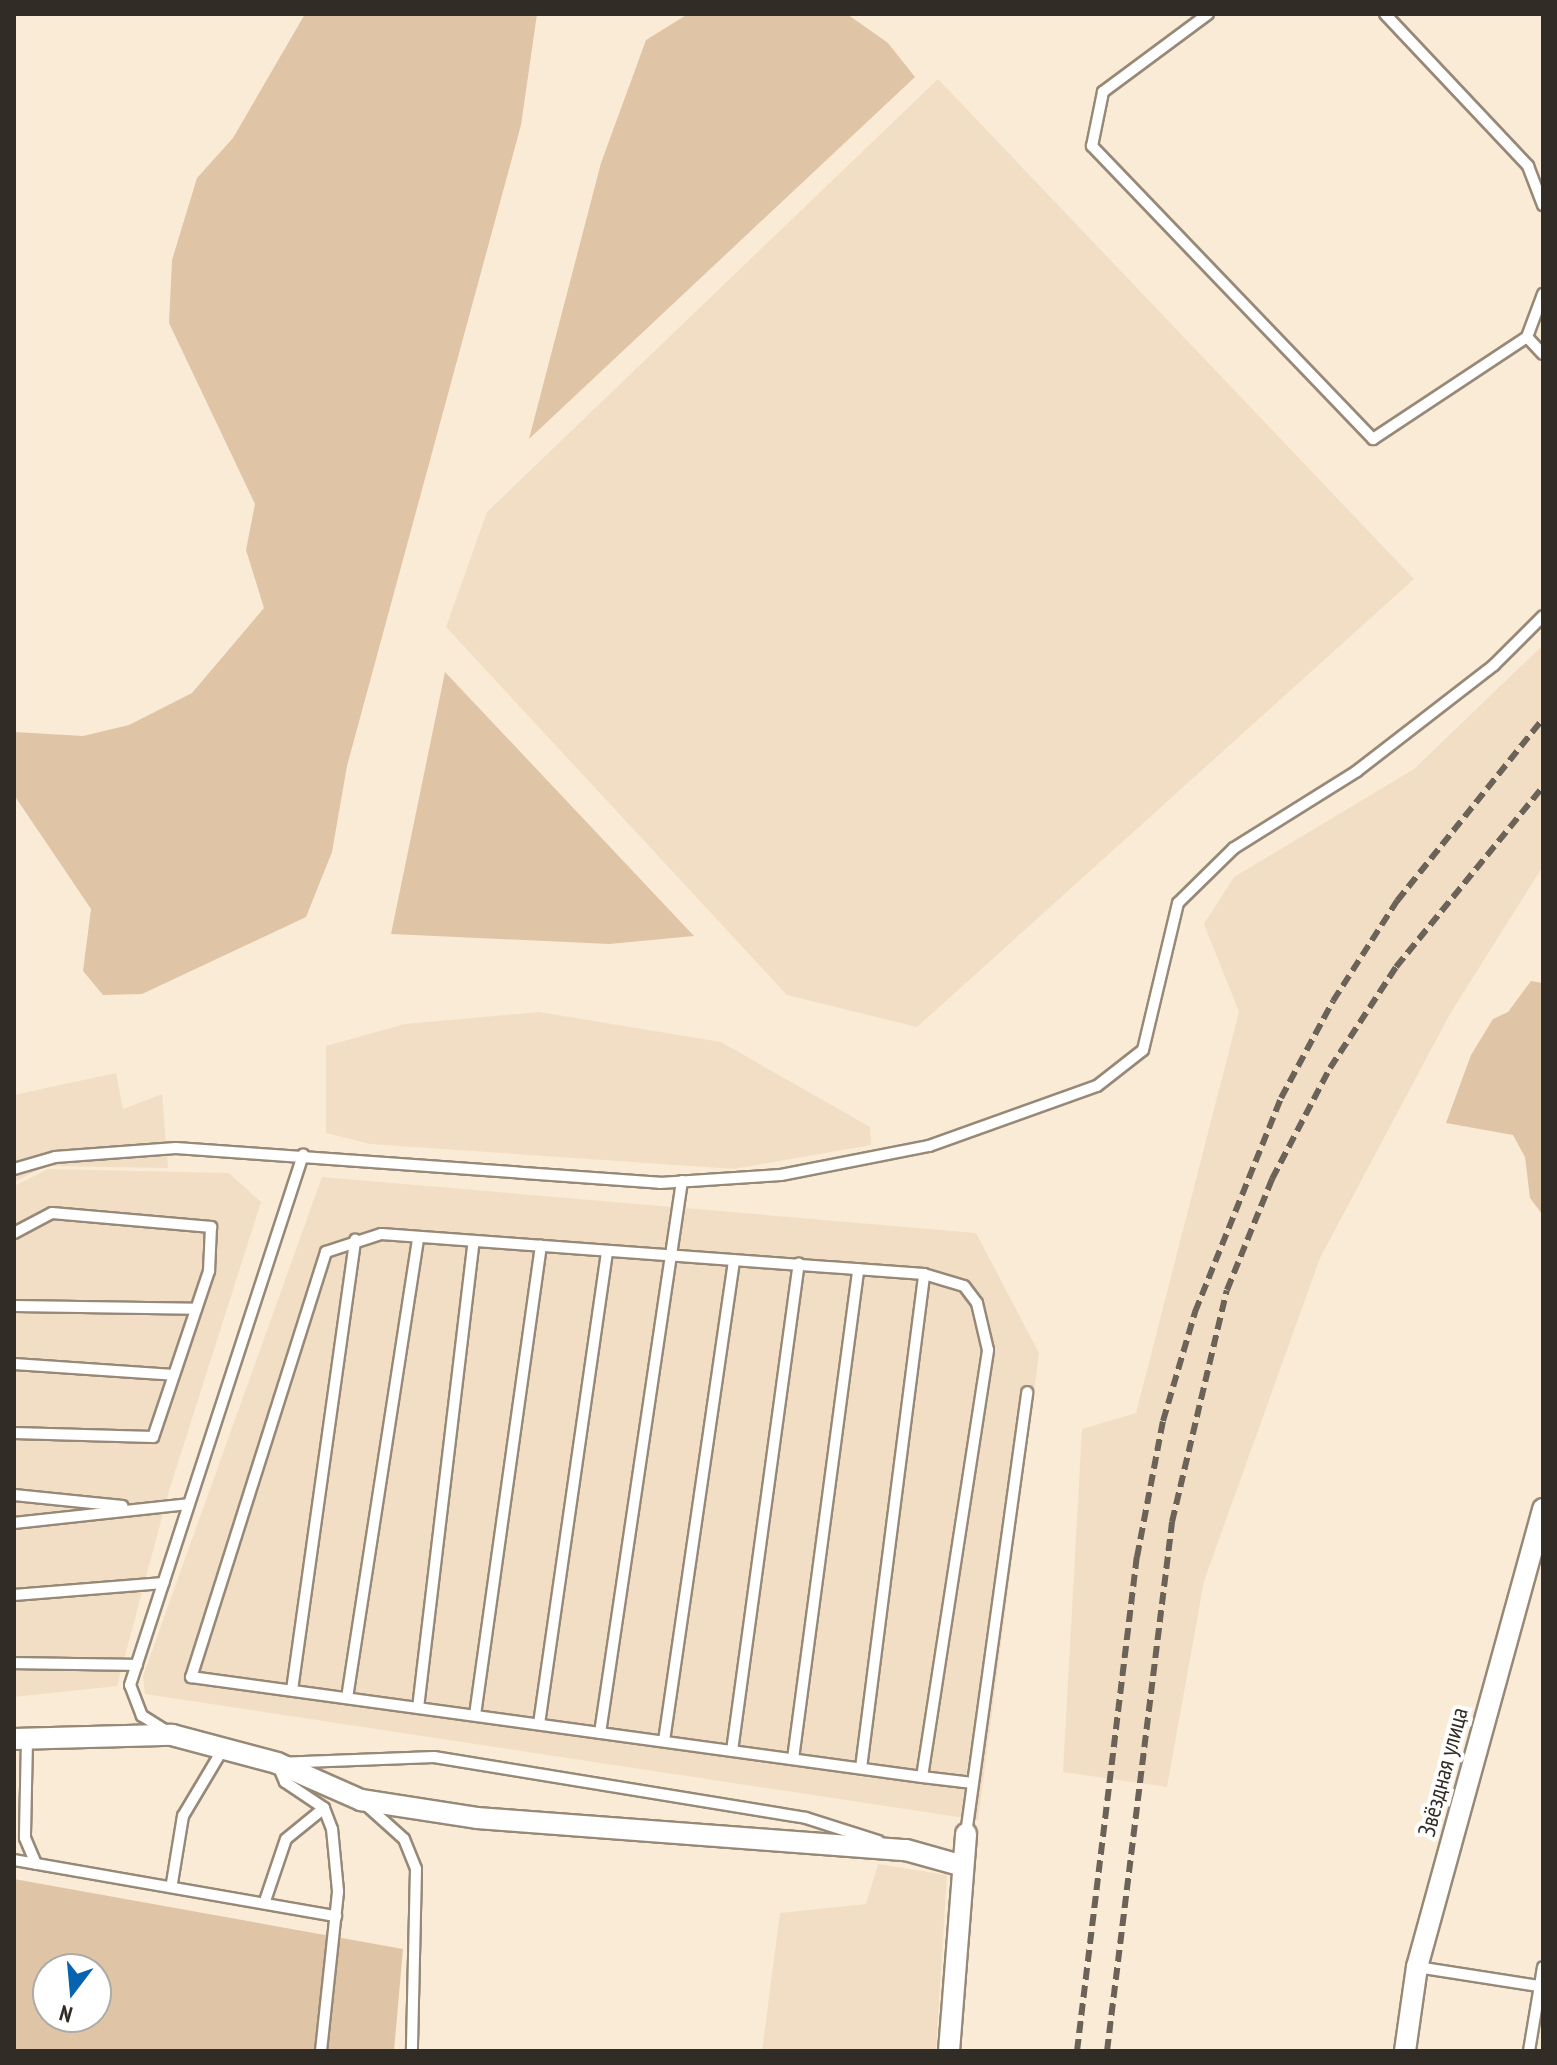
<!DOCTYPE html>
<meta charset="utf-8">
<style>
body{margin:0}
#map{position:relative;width:1557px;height:2065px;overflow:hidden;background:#faebd7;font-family:"PT Sans Narrow",sans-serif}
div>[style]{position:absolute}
.built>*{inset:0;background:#f2dec4}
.green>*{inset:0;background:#dfc5a5}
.roads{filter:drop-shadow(2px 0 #978978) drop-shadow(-2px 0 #978978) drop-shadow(0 2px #978978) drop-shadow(0 -2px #978978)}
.lane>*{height:10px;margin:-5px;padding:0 5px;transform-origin:5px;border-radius:5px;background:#fff}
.street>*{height:20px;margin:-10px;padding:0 10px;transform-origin:10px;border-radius:10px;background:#fff}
.rail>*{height:6px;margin-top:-3px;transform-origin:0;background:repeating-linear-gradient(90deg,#6b6358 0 12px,transparent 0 18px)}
span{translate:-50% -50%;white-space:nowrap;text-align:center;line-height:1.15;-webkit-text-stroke:8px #fff;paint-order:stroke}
.street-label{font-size:24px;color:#312c25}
.frame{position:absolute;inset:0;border:16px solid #312c25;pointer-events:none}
.north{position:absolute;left:32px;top:1953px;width:80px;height:80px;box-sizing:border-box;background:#fff;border:2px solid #adaba8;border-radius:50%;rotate:196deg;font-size:22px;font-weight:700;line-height:32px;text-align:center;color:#312c25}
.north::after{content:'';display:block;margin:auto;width:28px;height:36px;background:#0663b0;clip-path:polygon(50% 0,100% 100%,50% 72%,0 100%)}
</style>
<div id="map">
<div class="built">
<i style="clip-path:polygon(938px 79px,1414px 579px,917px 1027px,787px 995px,446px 627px,487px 512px)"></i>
<i style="clip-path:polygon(1543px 645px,1543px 866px,1450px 1014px,1320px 1258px,1204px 1581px,1167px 1787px,1063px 1772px,1082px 1429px,1136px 1413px,1239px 1012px,1204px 924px,1234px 877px,1414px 769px)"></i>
<i style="clip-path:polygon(539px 1012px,721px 1042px,870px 1127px,871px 1145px,734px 1169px,370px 1144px,326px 1133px,326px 1046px,405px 1024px)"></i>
<i style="clip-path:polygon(116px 1073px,123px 1109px,162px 1094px,168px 1168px,46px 1166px,14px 1182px,14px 1095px)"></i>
<i style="clip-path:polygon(48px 1169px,229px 1173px,261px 1202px,169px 1491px,117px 1686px,14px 1697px,14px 1186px)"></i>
<i style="clip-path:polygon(322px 1177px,976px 1233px,1039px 1353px,978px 1820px,145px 1694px,143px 1676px)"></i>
<i style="clip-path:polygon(878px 1864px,947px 1875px,936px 2051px,762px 2051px,780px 1913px,866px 1904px)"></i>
</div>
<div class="green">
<i style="clip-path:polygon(305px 14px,537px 14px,521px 125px,347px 766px,332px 852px,306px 917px,142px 994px,103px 995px,83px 971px,91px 909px,14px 795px,14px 732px,83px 736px,129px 725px,192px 693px,264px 608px,246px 550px,255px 504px,169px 323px,172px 260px,197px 178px,233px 138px)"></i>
<i style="clip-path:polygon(688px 14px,847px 14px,888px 43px,915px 77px,529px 439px,601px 163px,646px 40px)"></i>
<i style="clip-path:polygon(445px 672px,694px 936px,609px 944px,391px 934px)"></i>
<i style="clip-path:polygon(1531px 981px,1543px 983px,1542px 1214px,1530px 1198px,1525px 1157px,1513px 1135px,1446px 1123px,1471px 1055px,1493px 1019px,1508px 1012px)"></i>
<i style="clip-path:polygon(evenodd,14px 1879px,403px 1949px,394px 2051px,14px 2051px,14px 1879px,48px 1969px,96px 1969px,96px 2017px,48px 2017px,48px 1969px)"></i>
</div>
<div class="roads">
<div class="lane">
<i style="left:1208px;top:14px;width:131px;rotate:143.4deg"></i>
<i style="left:1103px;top:92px;width:55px;rotate:101.5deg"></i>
<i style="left:1092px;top:146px;width:406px;rotate:46.2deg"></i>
<i style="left:1373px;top:439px;width:185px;rotate:-33.5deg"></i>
<i style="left:1527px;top:337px;width:46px;rotate:-69.6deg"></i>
<i style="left:1385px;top:14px;width:209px;rotate:46.7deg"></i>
<i style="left:1528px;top:166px;width:42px;rotate:69deg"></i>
<i style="left:1527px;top:337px;width:23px;rotate:47deg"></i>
<i style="left:14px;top:1169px;width:43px;rotate:-16.3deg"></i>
<i style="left:55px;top:1157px;width:121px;rotate:-4.3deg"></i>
<i style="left:176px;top:1148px;width:485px;rotate:4.1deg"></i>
<i style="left:660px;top:1183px;width:121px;rotate:-3.8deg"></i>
<i style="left:781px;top:1175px;width:151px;rotate:-11.1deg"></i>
<i style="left:929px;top:1146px;width:178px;rotate:-19.7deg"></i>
<i style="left:1097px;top:1086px;width:58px;rotate:-38deg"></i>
<i style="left:1143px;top:1050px;width:151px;rotate:-76.6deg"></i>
<i style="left:1178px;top:903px;width:78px;rotate:-44.5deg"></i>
<i style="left:1234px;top:848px;width:145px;rotate:-32deg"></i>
<i style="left:1357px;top:771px;width:173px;rotate:-37.7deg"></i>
<i style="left:1494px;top:665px;width:69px;rotate:-45deg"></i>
<i style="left:14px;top:1233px;width:43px;rotate:-27.8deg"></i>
<i style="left:52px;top:1213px;width:160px;rotate:5deg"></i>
<i style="left:211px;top:1227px;width:44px;rotate:92.6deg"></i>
<i style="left:209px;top:1271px;width:175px;rotate:108.6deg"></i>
<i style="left:153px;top:1437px;width:139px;rotate:-178.4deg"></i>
<i style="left:14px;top:1306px;width:182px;rotate:0.9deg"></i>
<i style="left:14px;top:1364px;width:160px;rotate:3.9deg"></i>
<i style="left:14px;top:1495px;width:109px;rotate:5.8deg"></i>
<i style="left:14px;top:1523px;width:175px;rotate:-6.2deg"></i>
<i style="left:14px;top:1595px;width:150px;rotate:-4.6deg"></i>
<i style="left:14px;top:1663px;width:123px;rotate:0.9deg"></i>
<i style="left:292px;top:1690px;width:455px;rotate:-82deg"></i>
<i style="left:347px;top:1698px;width:466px;rotate:-81.2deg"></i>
<i style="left:418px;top:1708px;width:470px;rotate:-83.2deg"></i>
<i style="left:475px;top:1715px;width:474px;rotate:-82deg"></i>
<i style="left:539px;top:1724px;width:478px;rotate:-81.8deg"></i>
<i style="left:168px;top:1732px;width:31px;rotate:-148deg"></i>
<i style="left:142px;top:1716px;width:33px;rotate:-111deg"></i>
<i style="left:130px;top:1685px;width:558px;rotate:-71.92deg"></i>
<i style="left:600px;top:1733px;width:558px;rotate:-81.55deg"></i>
<i style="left:27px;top:1739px;width:99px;rotate:91.2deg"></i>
<i style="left:25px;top:1838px;width:28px;rotate:67deg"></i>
<i style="left:664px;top:1741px;width:486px;rotate:-81.7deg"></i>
<i style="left:732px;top:1751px;width:492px;rotate:-82.2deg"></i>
<i style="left:793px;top:1759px;width:494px;rotate:-82.4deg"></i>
<i style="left:861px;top:1768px;width:498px;rotate:-82.7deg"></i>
<i style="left:922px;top:1777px;width:432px;rotate:-81.2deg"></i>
<i style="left:988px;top:1350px;width:48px;rotate:-103.2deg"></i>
<i style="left:977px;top:1303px;width:21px;rotate:-127deg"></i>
<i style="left:964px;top:1286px;width:42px;rotate:-163.3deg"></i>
<i style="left:924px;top:1274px;width:544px;rotate:-175.79deg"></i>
<i style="left:381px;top:1234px;width:58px;rotate:161.9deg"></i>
<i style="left:326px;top:1252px;width:446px;rotate:107.6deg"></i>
<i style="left:191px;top:1677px;width:738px;rotate:7.79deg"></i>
<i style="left:922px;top:1777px;width:51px;rotate:6.7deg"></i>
<i style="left:365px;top:1804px;width:52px;rotate:41.9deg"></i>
<i style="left:404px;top:1839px;width:32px;rotate:68deg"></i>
<i style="left:416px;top:1869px;width:182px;rotate:91.3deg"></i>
<i style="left:966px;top:1834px;width:446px;rotate:-82.1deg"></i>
<i style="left:14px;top:1860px;width:327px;rotate:9.9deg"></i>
<i style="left:172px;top:1883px;width:68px;rotate:-80.7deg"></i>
<i style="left:183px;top:1816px;width:78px;rotate:-59.2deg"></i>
<i style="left:265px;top:1901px;width:65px;rotate:-71.3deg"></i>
<i style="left:286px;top:1839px;width:49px;rotate:-39.2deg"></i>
<i style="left:1417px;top:1967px;width:123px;rotate:8.9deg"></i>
<i style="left:321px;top:2051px;width:161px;rotate:-83.9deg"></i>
<i style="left:338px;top:1891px;width:62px;rotate:-95.5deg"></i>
<i style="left:332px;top:1829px;width:22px;rotate:-111deg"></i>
<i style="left:324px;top:1808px;width:47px;rotate:-146.3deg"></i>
<i style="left:285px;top:1782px;width:21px;rotate:-113deg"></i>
<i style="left:277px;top:1763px;width:157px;rotate:-2.2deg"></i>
<i style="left:434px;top:1757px;width:377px;rotate:9.3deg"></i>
<i style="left:806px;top:1818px;width:76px;rotate:17.7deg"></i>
<i style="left:1529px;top:2051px;width:85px;rotate:-80.5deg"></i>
</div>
<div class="street">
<i style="left:14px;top:1739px;width:158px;rotate:-1.5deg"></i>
<i style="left:172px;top:1735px;width:109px;rotate:14.9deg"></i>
<i style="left:277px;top:1763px;width:92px;rotate:23.8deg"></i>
<i style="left:361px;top:1800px;width:117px;rotate:8.8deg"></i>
<i style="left:477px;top:1818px;width:430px;rotate:4.3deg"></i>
<i style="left:906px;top:1850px;width:59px;rotate:15.7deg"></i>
<i style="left:949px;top:2051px;width:218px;rotate:-85.5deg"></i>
<i style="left:1405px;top:2051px;width:85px;rotate:-81.9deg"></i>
<i style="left:1417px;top:1967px;width:475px;rotate:-74.6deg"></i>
</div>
</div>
<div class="rail">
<i style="left:1077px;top:2051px;width:498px;rotate:-83.1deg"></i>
<i style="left:1137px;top:1557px;width:138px;rotate:-79.2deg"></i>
<i style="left:1163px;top:1421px;width:114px;rotate:-73.6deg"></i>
<i style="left:1195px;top:1312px;width:231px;rotate:-68.1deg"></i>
<i style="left:1281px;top:1098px;width:110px;rotate:-61.8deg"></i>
<i style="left:1333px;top:1001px;width:119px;rotate:-57.4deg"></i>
<i style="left:1397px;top:901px;width:233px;rotate:-51.3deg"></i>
<i style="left:1107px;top:2051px;width:533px;rotate:-82.99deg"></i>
<i style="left:1172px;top:1522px;width:238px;rotate:-76.7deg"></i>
<i style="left:1227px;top:1290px;width:120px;rotate:-67.9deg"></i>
<i style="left:1272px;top:1179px;width:125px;rotate:-62.4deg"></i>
<i style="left:1330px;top:1068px;width:121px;rotate:-56.8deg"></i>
<i style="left:1396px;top:967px;width:232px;rotate:-50.8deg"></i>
</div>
<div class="street-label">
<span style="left:1443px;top:1772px;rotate:-75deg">Звёздная улица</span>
</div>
<div class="frame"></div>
<div class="north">N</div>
</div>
